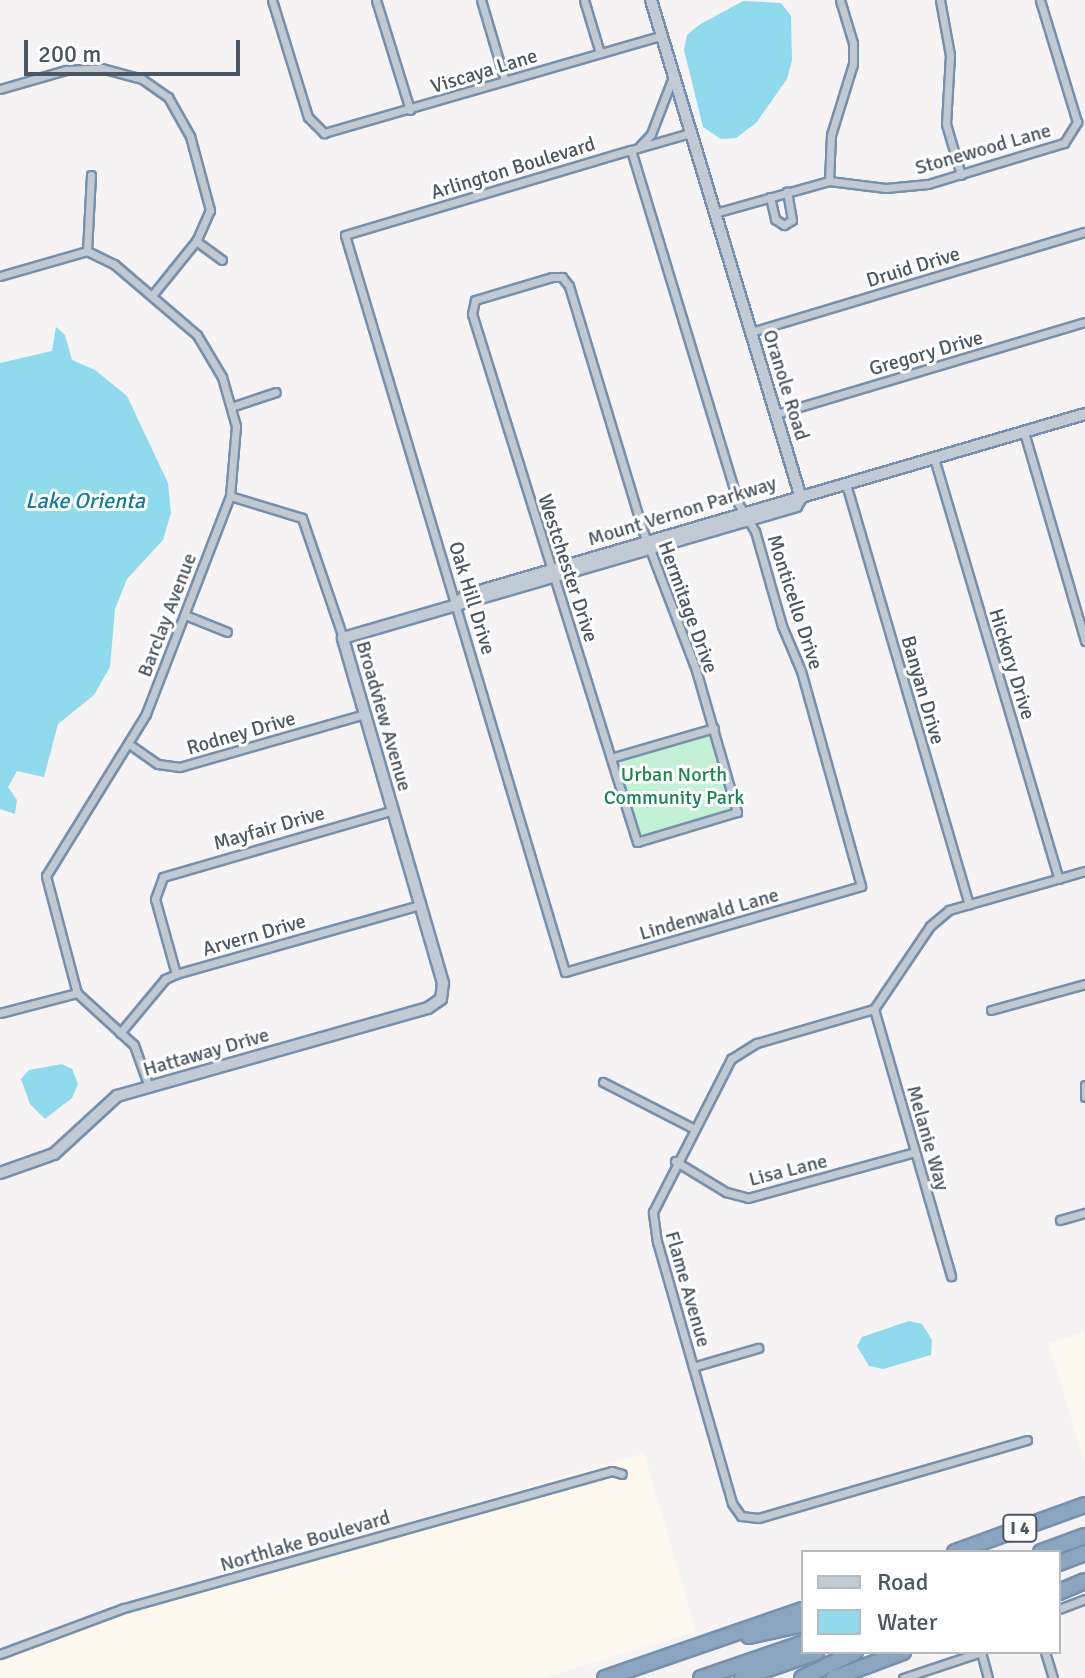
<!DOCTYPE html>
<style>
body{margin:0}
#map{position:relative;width:1085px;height:1678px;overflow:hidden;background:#f5f3f3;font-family:Signika,sans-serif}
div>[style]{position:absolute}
.commercial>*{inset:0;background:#fdf9ef}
.green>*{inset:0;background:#c3f1d5}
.water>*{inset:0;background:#90daee}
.roads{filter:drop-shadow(2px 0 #7690ad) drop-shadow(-2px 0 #7690ad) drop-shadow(0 2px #7690ad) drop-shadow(0 -2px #7690ad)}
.street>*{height:7px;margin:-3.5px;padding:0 3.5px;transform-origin:3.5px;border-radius:3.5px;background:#c1cad2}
.secondary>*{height:10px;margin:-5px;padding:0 5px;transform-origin:5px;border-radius:5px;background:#c1cbd6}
.highway>*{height:14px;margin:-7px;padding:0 7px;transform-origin:7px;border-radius:7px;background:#8ba5c1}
span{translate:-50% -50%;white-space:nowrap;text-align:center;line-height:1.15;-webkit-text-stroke:6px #fff;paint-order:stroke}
.shield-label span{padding:2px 6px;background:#fff;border:2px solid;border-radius:6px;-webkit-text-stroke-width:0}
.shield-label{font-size:18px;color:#4a5661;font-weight:700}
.street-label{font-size:20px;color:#4a5661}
.park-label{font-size:20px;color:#17864f}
.water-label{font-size:22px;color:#0c7c9b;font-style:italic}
.legend{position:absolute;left:801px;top:1550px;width:260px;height:104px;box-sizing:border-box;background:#fff;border:2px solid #b7bbc0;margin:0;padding:10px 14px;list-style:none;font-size:24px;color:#4a5661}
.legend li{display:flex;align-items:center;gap:16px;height:40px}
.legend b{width:40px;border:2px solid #b7bbc0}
.scale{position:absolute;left:24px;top:40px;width:216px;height:36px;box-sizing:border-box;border:4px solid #4a5661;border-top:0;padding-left:10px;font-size:24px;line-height:28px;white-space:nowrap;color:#4a5661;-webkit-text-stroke:6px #fff;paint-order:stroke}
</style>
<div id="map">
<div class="commercial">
<i style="clip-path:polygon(1085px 1332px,1085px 1463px,1048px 1343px)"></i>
<i style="clip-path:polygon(644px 1453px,696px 1631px,544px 1678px,0 1678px,0 1658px,125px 1612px,512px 1502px,514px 1511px,521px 1509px,520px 1499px,612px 1475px,624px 1479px,628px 1472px,611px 1467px,217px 1578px)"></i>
</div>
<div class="green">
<i style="clip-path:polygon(709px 736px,731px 810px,640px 836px,618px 762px)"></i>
</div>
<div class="water">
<i style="clip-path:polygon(743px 1px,781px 3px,791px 16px,792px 60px,787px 79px,756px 123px,736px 138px,721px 139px,703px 127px,684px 50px,687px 35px,699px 25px)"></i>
<i style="clip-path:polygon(56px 327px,65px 335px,72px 360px,95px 370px,127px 396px,168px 483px,171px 513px,163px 540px,127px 579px,115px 609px,110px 667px,94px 695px,58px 724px,44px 777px,17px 771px,8px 787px,17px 800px,15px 814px,0 809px,0 363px,52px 351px)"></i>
<i style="clip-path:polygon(62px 1064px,72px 1069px,78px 1084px,72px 1098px,45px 1119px,30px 1104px,21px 1079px,29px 1070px)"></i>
<i style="clip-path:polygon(909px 1321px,922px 1324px,932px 1340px,931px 1355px,883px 1369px,869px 1366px,857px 1346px,862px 1337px)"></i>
</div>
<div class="roads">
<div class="street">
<i style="left:272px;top:0;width:122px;rotate:72.9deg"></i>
<i style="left:308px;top:117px;width:23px;rotate:45deg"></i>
<i style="left:324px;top:133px;width:351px;rotate:-16.1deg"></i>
<i style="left:376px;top:0;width:115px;rotate:72.8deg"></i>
<i style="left:481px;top:0;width:84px;rotate:73.5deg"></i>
<i style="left:584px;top:0;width:55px;rotate:73.2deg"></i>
<i style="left:940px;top:0;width:56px;rotate:79.7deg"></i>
<i style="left:950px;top:55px;width:69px;rotate:93.3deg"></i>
<i style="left:946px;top:124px;width:53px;rotate:73.6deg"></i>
<i style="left:0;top:89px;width:69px;rotate:-16.1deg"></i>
<i style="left:66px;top:70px;width:35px;rotate:-3deg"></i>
<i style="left:101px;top:68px;width:42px;rotate:15deg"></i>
<i style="left:142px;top:79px;width:32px;rotate:35deg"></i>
<i style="left:168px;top:97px;width:45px;rotate:60.6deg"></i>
<i style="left:190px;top:136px;width:77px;rotate:74.9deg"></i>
<i style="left:210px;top:210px;width:34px;rotate:114deg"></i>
<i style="left:196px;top:241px;width:67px;rotate:128.9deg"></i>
<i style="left:640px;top:146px;width:16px;rotate:-47deg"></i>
<i style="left:651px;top:134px;width:61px;rotate:-68.9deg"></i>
<i style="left:631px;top:150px;width:369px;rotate:73.1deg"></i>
<i style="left:738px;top:503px;width:33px;rotate:59deg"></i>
<i style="left:755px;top:531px;width:99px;rotate:74.1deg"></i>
<i style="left:782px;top:626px;width:49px;rotate:67.1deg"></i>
<i style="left:801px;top:671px;width:223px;rotate:74.4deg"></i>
<i style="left:861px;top:886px;width:308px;rotate:163.8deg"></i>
<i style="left:565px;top:972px;width:769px;rotate:-106.62deg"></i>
<i style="left:345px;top:235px;width:298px;rotate:-16.6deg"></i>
<i style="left:631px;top:150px;width:61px;rotate:-16.1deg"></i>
<i style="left:829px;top:181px;width:46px;rotate:-87.5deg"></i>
<i style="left:831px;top:135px;width:74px;rotate:-72.8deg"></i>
<i style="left:853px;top:64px;width:21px;rotate:-90deg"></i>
<i style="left:853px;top:43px;width:45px;rotate:-106.8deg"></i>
<i style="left:770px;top:197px;width:23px;rotate:77deg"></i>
<i style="left:775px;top:219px;width:11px;rotate:34deg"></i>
<i style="left:784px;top:225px;width:9px;rotate:-32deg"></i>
<i style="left:792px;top:220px;width:29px;rotate:-100deg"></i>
<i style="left:715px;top:213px;width:118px;rotate:-15.7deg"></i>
<i style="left:829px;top:181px;width:57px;rotate:7deg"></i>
<i style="left:886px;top:188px;width:42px;rotate:-5.4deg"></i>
<i style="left:928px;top:184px;width:142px;rotate:-16.8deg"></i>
<i style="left:1064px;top:143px;width:25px;rotate:-58deg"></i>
<i style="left:1077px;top:122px;width:127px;rotate:-106.9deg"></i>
<i style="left:196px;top:241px;width:32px;rotate:36deg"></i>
<i style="left:87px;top:251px;width:76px;rotate:-87deg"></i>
<i style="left:0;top:276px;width:91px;rotate:-16deg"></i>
<i style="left:87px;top:251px;width:30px;rotate:26deg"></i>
<i style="left:114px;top:264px;width:109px;rotate:40.5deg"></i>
<i style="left:197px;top:335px;width:49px;rotate:59.2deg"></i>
<i style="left:222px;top:377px;width:51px;rotate:74.1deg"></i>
<i style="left:236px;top:426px;width:70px;rotate:94.9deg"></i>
<i style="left:230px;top:496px;width:234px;rotate:111.1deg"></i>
<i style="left:146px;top:714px;width:190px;rotate:121.7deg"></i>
<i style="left:46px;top:876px;width:121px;rotate:75.2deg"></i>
<i style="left:77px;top:993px;width:77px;rotate:42.4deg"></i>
<i style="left:134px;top:1045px;width:45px;rotate:70.3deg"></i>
<i style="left:552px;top:277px;width:10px"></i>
<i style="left:562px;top:277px;width:11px;rotate:52deg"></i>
<i style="left:569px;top:286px;width:256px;rotate:73.2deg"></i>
<i style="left:643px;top:531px;width:149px;rotate:69.1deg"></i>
<i style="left:696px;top:670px;width:148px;rotate:73.9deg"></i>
<i style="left:737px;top:812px;width:104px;rotate:163.3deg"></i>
<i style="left:637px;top:842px;width:553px;rotate:-107.35deg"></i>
<i style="left:472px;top:314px;width:14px;rotate:-78deg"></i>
<i style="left:475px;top:300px;width:80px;rotate:-16.6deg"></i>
<i style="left:751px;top:332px;width:349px;rotate:-16.7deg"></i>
<i style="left:231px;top:407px;width:47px;rotate:-18.4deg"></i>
<i style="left:776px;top:414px;width:322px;rotate:-16.6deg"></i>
<i style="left:1024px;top:432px;width:218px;rotate:73.7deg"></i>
<i style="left:934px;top:458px;width:439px;rotate:73.5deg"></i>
<i style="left:846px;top:484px;width:438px;rotate:73.7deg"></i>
<i style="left:230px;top:496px;width:75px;rotate:17deg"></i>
<i style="left:302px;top:518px;width:127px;rotate:71.1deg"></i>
<i style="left:185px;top:615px;width:45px;rotate:22deg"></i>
<i style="left:129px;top:744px;width:35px;rotate:35deg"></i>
<i style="left:158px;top:764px;width:22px;rotate:8deg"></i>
<i style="left:180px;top:767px;width:192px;rotate:-16deg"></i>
<i style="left:611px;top:758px;width:107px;rotate:-16.2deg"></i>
<i style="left:176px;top:974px;width:78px;rotate:-105.6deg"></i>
<i style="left:155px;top:899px;width:23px;rotate:-70deg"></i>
<i style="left:163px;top:877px;width:240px;rotate:-16.2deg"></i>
<i style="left:874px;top:1009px;width:278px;rotate:73.9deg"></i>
<i style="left:991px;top:1010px;width:98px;rotate:-15.5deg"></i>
<i style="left:0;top:1013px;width:80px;rotate:-14.6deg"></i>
<i style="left:120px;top:1033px;width:70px;rotate:-50.2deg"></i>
<i style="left:165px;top:979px;width:12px;rotate:-24deg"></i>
<i style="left:176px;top:974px;width:254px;rotate:-15.8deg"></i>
<i style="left:603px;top:1082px;width:101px;rotate:27.1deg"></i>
<i style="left:1085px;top:1085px;width:12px;rotate:90deg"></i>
<i style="left:675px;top:1161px;width:60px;rotate:31.3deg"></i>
<i style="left:726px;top:1192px;width:23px;rotate:15deg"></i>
<i style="left:748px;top:1198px;width:173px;rotate:-15.4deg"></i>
<i style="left:1060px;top:1220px;width:26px;rotate:-16deg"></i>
<i style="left:693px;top:1367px;width:68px;rotate:-16.3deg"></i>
<i style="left:1027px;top:1440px;width:280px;rotate:163.8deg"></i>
<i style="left:758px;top:1518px;width:17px;rotate:-173deg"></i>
<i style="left:741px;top:1516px;width:16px;rotate:-125deg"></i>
<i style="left:732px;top:1503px;width:272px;rotate:-106deg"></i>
<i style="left:657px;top:1242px;width:30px;rotate:-98deg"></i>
<i style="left:653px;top:1212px;width:172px;rotate:-63deg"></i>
<i style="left:731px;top:1059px;width:31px;rotate:-32deg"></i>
<i style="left:757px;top:1043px;width:122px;rotate:-16.2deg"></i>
<i style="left:874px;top:1009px;width:100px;rotate:-56deg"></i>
<i style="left:930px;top:926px;width:25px;rotate:-40deg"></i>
<i style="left:949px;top:910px;width:141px;rotate:-16deg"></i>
<i style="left:1059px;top:1609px;width:28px;rotate:-21deg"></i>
<i style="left:1045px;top:1652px;width:27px;rotate:73deg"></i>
<i style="left:0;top:1654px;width:132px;rotate:-20.4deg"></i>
<i style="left:124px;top:1608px;width:507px;rotate:-15.68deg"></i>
<i style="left:612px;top:1471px;width:10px;rotate:17deg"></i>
<i style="left:903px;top:1678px;width:82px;rotate:-18.4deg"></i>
<i style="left:981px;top:1652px;width:27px;rotate:75deg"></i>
</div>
<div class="secondary">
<i style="left:651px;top:0;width:520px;rotate:73.24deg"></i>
<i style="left:457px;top:603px;width:12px;rotate:-42deg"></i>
<i style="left:466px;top:595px;width:645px;rotate:-16.3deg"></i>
<i style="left:0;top:1173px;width:57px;rotate:-19.4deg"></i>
<i style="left:54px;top:1154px;width:86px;rotate:-42.6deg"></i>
<i style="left:117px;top:1096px;width:323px;rotate:-15.8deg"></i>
<i style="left:428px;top:1008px;width:16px;rotate:-35deg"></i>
<i style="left:441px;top:999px;width:16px;rotate:-83deg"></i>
<i style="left:443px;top:983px;width:359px;rotate:-106.2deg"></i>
<i style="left:343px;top:638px;width:472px;rotate:-16.2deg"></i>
<i style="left:796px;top:506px;width:9px;rotate:-58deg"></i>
</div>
<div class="highway">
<i style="left:955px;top:1552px;width:138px;rotate:-19.9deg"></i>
<i style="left:1041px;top:1552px;width:47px;rotate:-20deg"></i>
<i style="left:1059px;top:1563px;width:28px;rotate:-21deg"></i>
<i style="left:1059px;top:1592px;width:28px;rotate:-23deg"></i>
<i style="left:749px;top:1636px;width:55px;rotate:-12.5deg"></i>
<i style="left:605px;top:1678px;width:209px;rotate:-19deg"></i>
<i style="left:701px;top:1678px;width:108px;rotate:-18.9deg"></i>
<i style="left:742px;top:1678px;width:79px;rotate:-19.1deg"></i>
<i style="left:802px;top:1678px;width:59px;rotate:-26.1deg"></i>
<i style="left:834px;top:1678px;width:74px;rotate:-20.6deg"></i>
</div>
</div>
<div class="shield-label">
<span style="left:1020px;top:1528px">I 4</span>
</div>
<div class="street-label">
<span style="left:484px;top:71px;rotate:-17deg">Viscaya Lane</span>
<span style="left:983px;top:149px;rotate:-16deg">Stonewood Lane</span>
<span style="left:513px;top:168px;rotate:-17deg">Arlington Boulevard</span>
<span style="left:913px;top:267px;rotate:-17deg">Druid Drive</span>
<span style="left:926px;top:353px;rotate:-16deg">Gregory Drive</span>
<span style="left:786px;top:385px;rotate:73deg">Oranole Road</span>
<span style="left:682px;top:511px;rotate:-17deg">Mount Vernon Parkway</span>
<span style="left:568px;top:568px;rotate:72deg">Westchester Drive</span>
<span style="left:472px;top:598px;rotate:73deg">Oak Hill Drive</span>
<span style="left:795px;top:602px;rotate:72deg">Monticello Drive</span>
<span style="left:688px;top:607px;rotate:70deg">Hermitage Drive</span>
<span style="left:167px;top:615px;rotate:-69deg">Barclay Avenue</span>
<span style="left:1012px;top:664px;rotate:73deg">Hickory Drive</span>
<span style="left:923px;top:690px;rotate:74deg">Banyan Drive</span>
<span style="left:384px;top:716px;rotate:74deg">Broadview Avenue</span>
<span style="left:241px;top:733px;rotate:-16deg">Rodney Drive</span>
<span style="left:269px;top:828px;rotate:-16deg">Mayfair Drive</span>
<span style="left:709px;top:914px;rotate:-16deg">Lindenwald Lane</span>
<span style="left:254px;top:935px;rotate:-16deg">Arvern Drive</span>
<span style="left:206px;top:1052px;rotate:-16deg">Hattaway Drive</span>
<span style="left:928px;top:1138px;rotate:74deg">Melanie Way</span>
<span style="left:788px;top:1170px;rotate:-14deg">Lisa Lane</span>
<span style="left:688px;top:1289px;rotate:74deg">Flame Avenue</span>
<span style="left:305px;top:1541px;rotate:-16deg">Northlake Boulevard</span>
</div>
<div class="park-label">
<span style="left:674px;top:786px">Urban North<br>Community Park</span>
</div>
<div class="water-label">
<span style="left:85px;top:501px">Lake Orienta</span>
</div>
<ul class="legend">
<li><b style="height:10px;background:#c1cbd6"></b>Road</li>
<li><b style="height:22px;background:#90daee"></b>Water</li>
</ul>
<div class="scale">200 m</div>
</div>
